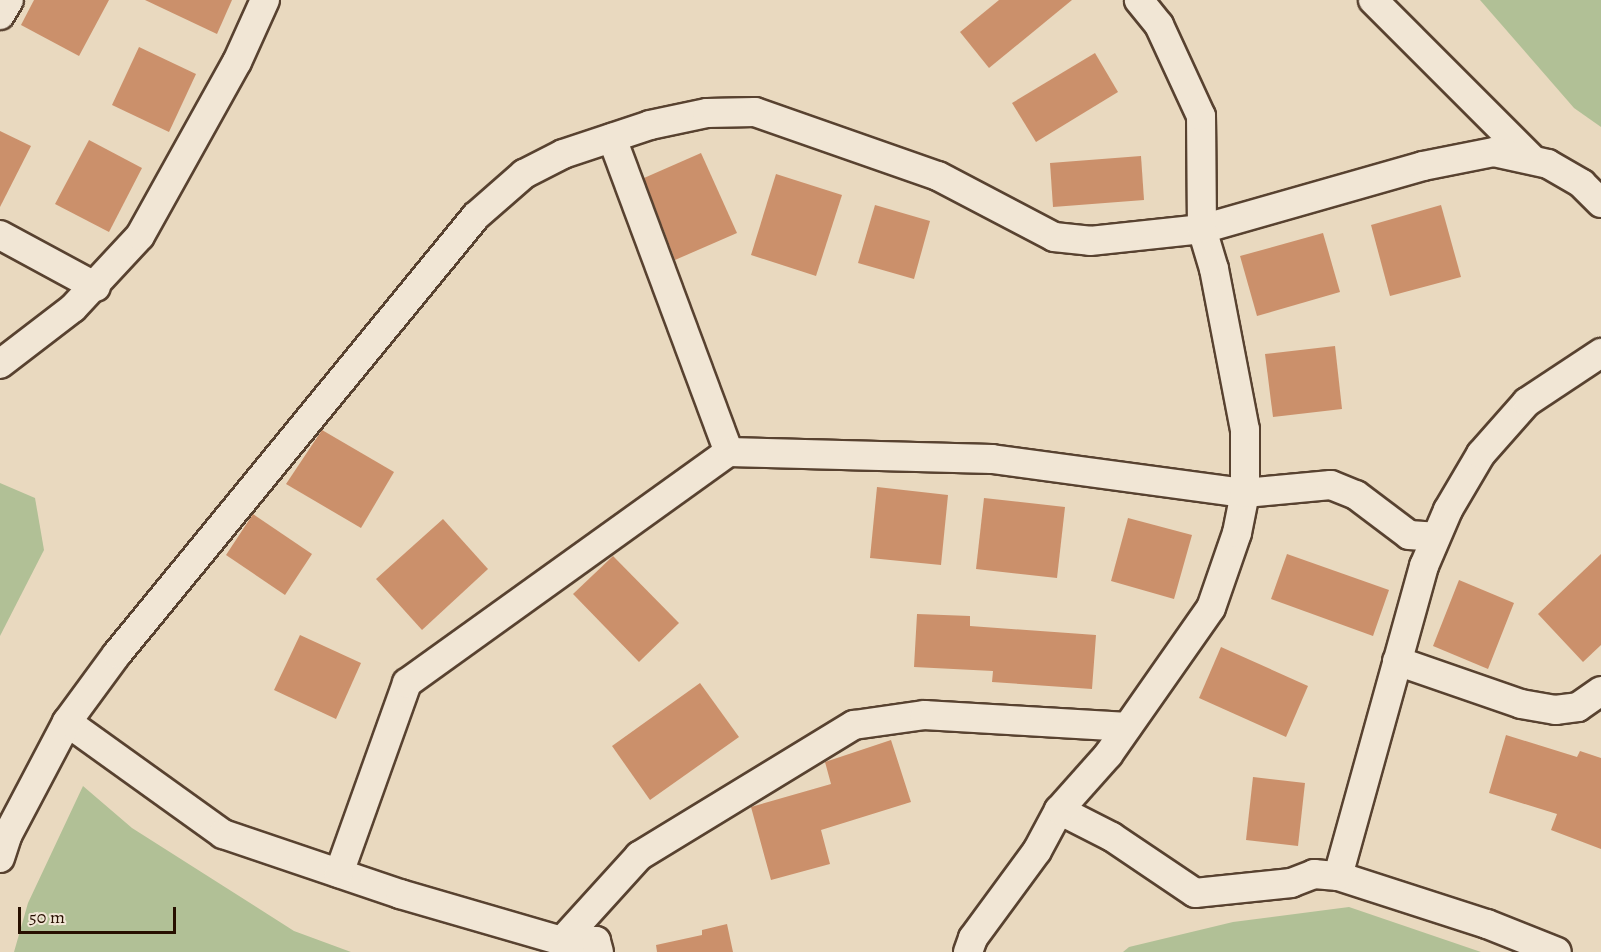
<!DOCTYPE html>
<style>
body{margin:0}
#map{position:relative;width:1601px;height:952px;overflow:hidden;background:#e9d9bf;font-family:Alegreya,serif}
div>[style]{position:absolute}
.green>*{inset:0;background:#b1c096}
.building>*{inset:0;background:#cb906b}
.roads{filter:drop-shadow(2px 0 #584230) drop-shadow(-2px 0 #584230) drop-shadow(0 2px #584230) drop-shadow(0 -2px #584230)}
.minor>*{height:28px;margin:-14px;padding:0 14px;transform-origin:14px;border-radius:14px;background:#f1e6d5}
span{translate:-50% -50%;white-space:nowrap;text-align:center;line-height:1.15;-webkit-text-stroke:4.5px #f1e6d5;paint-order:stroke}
.scale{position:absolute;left:18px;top:907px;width:158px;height:27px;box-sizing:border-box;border:3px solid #270f00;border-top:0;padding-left:8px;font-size:18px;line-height:21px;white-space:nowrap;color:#270f00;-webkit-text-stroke:4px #f1e6d5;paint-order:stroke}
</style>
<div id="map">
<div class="green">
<i style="clip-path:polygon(1480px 0,1601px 0,1601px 127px,1574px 108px)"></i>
<i style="clip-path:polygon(0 483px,35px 498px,44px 550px,0 636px)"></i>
<i style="clip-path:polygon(83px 786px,132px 828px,294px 931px,351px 952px,14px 952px,28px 903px)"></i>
<i style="clip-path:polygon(1349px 907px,1481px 952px,1123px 952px,1129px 947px,1233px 922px)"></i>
</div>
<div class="building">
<i style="clip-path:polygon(34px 0,109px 0,79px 56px,21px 25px)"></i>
<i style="clip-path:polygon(145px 0,232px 0,217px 34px)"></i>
<i style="clip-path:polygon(999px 0,1072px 0,989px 68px,960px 32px)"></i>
<i style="clip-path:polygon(139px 47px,196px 74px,169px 132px,112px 105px)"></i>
<i style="clip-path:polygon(1095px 53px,1118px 92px,1036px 142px,1012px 103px)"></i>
<i style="clip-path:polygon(0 131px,31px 146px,0 207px)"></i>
<i style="clip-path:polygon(89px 140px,142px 168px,109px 232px,55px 204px)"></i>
<i style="clip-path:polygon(701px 153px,737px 233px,675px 260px,644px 178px)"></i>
<i style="clip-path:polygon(1141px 156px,1144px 200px,1053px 207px,1050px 163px)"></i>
<i style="clip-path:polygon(776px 174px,842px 195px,816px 276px,751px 255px)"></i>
<i style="clip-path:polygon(875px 205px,930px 221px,914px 279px,858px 263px)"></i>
<i style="clip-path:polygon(1441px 205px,1461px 277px,1390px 296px,1371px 225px)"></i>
<i style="clip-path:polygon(1323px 233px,1340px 292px,1257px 316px,1240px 256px)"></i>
<i style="clip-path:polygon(1335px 346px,1342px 409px,1273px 417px,1265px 354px)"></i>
<i style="clip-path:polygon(322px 430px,394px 472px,361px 528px,286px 484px)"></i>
<i style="clip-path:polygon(877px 487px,948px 495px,941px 565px,870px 558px)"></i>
<i style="clip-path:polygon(984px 498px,1065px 507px,1057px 578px,976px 569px)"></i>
<i style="clip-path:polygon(253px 514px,312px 554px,285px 595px,226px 555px)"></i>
<i style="clip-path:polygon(1128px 518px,1192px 535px,1174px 599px,1111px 581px)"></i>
<i style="clip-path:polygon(443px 519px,488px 569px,422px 630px,376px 579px)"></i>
<i style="clip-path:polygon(1287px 554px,1389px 590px,1373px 636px,1271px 599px)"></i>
<i style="clip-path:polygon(1601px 554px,1601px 645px,1583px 662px,1538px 614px)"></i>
<i style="clip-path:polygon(613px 556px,679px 623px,639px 662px,573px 594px)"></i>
<i style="clip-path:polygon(1459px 580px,1514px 603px,1488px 669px,1433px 646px)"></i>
<i style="clip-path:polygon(917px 614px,970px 616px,970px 626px,1096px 635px,1092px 689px,992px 682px,993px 671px,914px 667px)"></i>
<i style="clip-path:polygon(300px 635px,361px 663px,336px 719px,274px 690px)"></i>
<i style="clip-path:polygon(1221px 647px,1308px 686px,1286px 737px,1199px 698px)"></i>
<i style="clip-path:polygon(700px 683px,739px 737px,650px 800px,612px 746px)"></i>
<i style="clip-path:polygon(1506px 735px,1577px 757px,1580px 751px,1601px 758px,1601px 849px,1551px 830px,1557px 814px,1489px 793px)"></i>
<i style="clip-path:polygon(891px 740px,911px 802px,821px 830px,830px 864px,771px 880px,751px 807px,831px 784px,825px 762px)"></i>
<i style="clip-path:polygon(1253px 777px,1305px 783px,1298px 846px,1246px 840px)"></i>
<i style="clip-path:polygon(727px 924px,733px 952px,657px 952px,656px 945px,702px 935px,702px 930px)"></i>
</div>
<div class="roads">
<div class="minor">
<i style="left:1373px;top:0;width:223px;rotate:45deg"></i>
<i style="left:0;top:15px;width:17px;rotate:-59deg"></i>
<i style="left:612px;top:138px;width:335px;rotate:69.6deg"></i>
<i style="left:0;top:235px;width:109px;rotate:28.4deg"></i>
<i style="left:0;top:364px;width:92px;rotate:-37.5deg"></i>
<i style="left:73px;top:308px;width:98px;rotate:-47.1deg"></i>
<i style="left:140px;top:236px;width:199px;rotate:-60.9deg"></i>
<i style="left:237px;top:62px;width:68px;rotate:-65.7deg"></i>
<i style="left:1397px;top:661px;width:131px;rotate:19.1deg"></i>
<i style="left:1521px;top:704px;width:35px;rotate:10deg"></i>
<i style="left:1555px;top:710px;width:23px;rotate:-7deg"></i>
<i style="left:1578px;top:707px;width:28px;rotate:-35deg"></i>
<i style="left:67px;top:722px;width:192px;rotate:35.7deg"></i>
<i style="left:223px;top:834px;width:187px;rotate:18.7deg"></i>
<i style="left:400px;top:894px;width:169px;rotate:16.2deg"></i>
<i style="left:562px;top:941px;width:34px"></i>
<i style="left:596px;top:941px;width:11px;rotate:75deg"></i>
<i style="left:1059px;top:810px;width:59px;rotate:27deg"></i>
<i style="left:1112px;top:837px;width:100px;rotate:34deg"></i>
<i style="left:1195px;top:893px;width:97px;rotate:-5.9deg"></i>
<i style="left:1291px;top:883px;width:25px;rotate:-21deg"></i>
<i style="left:1314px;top:874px;width:24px;rotate:5deg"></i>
<i style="left:1338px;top:876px;width:157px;rotate:17.9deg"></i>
<i style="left:1487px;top:924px;width:75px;rotate:21.8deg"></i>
<i style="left:0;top:858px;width:23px;rotate:-72deg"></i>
<i style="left:7px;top:836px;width:129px;rotate:-62.2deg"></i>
<i style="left:67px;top:722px;width:84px;rotate:-53.7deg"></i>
<i style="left:117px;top:654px;width:566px;rotate:-50.66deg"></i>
<i style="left:476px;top:216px;width:64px;rotate:-41.2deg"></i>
<i style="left:524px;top:174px;width:44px;rotate:-27.1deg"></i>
<i style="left:563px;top:154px;width:92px;rotate:-18.4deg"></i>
<i style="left:650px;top:125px;width:58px;rotate:-11.9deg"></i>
<i style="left:707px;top:113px;width:48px;rotate:-1.2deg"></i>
<i style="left:755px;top:112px;width:194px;rotate:19.3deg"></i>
<i style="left:938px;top:176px;width:131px;rotate:27.7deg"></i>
<i style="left:1054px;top:237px;width:36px;rotate:6deg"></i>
<i style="left:1090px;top:241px;width:113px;rotate:-6.1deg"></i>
<i style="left:1202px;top:229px;width:230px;rotate:-15.9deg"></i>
<i style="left:1423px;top:166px;width:72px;rotate:-11.2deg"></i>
<i style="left:1494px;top:152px;width:55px;rotate:12.5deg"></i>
<i style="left:1548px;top:164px;width:39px;rotate:30deg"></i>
<i style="left:1582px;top:184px;width:27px;rotate:45deg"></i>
<i style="left:339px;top:873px;width:202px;rotate:-70.3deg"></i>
<i style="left:407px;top:683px;width:396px;rotate:-35.7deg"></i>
<i style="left:729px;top:452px;width:263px;rotate:1.5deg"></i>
<i style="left:992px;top:459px;width:255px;rotate:7.7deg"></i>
<i style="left:1245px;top:493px;width:86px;rotate:-5.3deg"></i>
<i style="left:1331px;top:485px;width:27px;rotate:22deg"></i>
<i style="left:1356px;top:495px;width:66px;rotate:37deg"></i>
<i style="left:1409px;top:535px;width:26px;rotate:4deg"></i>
<i style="left:1338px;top:876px;width:322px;rotate:-74.5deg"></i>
<i style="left:1424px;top:566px;width:61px;rotate:-66.8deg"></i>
<i style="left:1448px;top:510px;width:65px;rotate:-59.5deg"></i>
<i style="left:1481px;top:454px;width:69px;rotate:-48.5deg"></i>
<i style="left:1527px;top:402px;width:89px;rotate:-33.5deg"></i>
<i style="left:562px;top:941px;width:115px;rotate:-47.8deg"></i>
<i style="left:639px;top:856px;width:252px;rotate:-31.4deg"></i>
<i style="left:854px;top:725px;width:72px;rotate:-8deg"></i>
<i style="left:925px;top:715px;width:202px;rotate:3.4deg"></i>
<i style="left:968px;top:952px;width:15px;rotate:-70deg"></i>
<i style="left:973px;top:938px;width:108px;rotate:-53.7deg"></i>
<i style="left:1037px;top:851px;width:47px;rotate:-61.8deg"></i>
<i style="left:1059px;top:810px;width:74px;rotate:-48.3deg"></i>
<i style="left:1108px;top:755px;width:179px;rotate:-55deg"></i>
<i style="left:1211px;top:608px;width:79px;rotate:-70.9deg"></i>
<i style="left:1237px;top:533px;width:41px;rotate:-78.7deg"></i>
<i style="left:1245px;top:493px;width:63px;rotate:-90deg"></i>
<i style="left:1245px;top:430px;width:164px;rotate:-100.9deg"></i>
<i style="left:1214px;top:269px;width:42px;rotate:-106.7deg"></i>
<i style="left:1202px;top:229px;width:113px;rotate:-90.5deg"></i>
<i style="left:1201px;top:116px;width:100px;rotate:-114.8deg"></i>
<i style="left:1159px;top:25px;width:32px;rotate:-129deg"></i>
</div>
</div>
<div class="scale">50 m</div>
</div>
